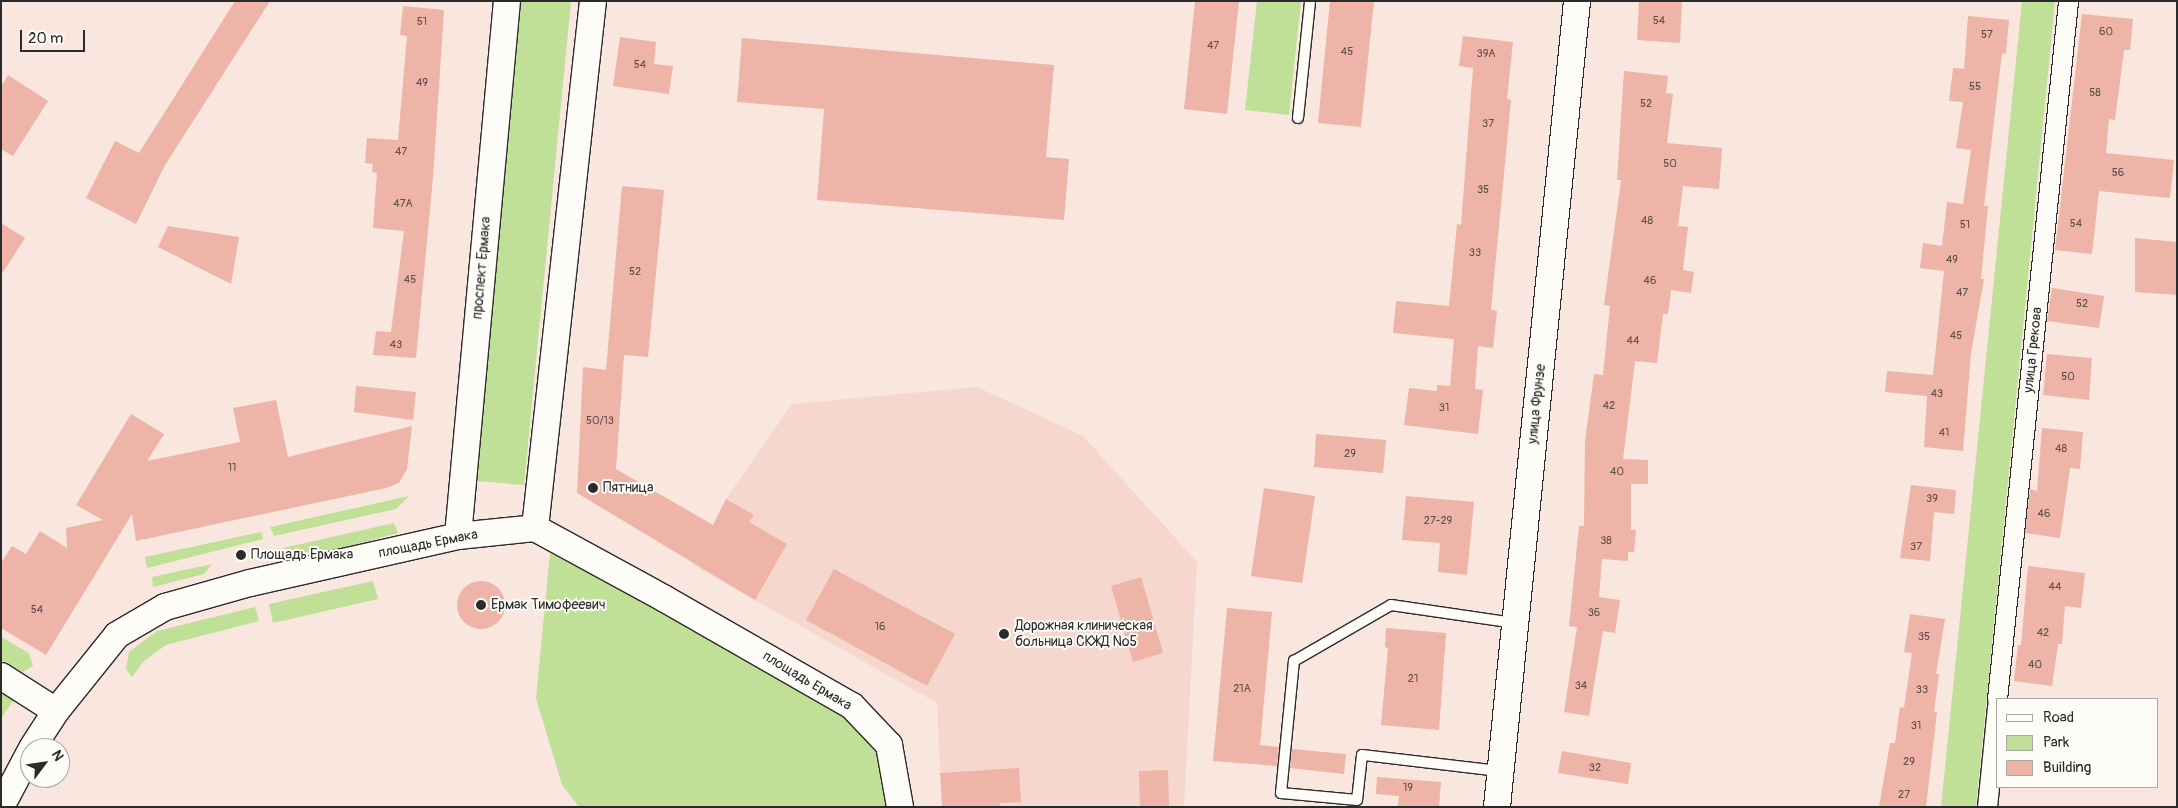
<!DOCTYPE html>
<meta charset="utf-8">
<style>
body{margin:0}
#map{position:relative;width:2178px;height:808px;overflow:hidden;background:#f8e6df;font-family:Pangolin,sans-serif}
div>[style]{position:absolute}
.built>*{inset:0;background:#f5d7ce}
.green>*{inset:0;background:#c0e098}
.building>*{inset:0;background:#edb4a7}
.round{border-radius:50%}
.roads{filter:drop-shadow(1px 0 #2b2b2b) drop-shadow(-1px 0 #2b2b2b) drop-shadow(0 1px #2b2b2b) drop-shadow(0 -1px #2b2b2b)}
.lane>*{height:10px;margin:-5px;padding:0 5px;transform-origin:5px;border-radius:5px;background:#fdfcf7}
.street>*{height:19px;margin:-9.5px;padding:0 9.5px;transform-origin:9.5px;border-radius:9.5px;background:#fdfcf7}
.secondary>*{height:26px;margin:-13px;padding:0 13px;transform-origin:13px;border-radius:13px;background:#fdfcf7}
.dots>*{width:14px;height:14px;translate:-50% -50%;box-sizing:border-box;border:2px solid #fdfcf7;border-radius:50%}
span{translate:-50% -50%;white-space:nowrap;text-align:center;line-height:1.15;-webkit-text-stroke:4px #fdfcf7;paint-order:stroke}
.number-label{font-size:11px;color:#5c4d4a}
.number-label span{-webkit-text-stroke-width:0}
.street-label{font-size:14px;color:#2b2b2b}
.poi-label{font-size:14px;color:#2b2b2b}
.left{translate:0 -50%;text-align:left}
.frame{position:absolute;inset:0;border:2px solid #2b2b2b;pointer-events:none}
.legend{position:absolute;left:1996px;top:698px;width:162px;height:90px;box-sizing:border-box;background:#fdfcf7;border:1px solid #a9a8a5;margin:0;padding:6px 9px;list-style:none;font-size:15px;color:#2b2b2b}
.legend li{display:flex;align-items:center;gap:10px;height:25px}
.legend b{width:25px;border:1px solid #a9a8a5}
.north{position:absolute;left:20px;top:738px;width:50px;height:50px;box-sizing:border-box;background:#fdfcf7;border:1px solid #a9a8a5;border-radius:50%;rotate:59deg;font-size:14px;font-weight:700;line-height:20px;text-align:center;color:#2b2b2b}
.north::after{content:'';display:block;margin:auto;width:18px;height:22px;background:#2b2b2b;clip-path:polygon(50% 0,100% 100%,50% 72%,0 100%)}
.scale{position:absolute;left:20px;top:30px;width:65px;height:22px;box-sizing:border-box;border:2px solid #2b2b2b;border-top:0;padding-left:6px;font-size:15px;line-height:18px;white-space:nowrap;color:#2b2b2b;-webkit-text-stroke:4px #fdfcf7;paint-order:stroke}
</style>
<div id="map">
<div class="built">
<i style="clip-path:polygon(977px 387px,1083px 436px,1197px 562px,1184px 807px,942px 807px,937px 703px,693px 565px,726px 499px,792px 404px)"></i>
</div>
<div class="green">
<i style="clip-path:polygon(518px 1px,571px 1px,524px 485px,476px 481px)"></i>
<i style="clip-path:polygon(1257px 1px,1301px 1px,1289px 115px,1245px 110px)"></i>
<i style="clip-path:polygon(2022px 1px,2055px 1px,1976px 807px,1941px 807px)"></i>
<i style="clip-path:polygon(409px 496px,396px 509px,274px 536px,270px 527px)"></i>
<i style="clip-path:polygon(394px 523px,398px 533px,335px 550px,297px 553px,283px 548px)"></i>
<i style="clip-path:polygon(261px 532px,263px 539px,147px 568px,145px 557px)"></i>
<i style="clip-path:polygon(550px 553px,698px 631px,851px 718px,871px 739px,879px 758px,891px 807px,579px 807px,562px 785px,536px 698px)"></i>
<i style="clip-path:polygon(212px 564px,204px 574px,153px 587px,152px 577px)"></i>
<i style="clip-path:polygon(373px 581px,378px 599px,273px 623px,269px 604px)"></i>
<i style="clip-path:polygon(255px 607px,259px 621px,166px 645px,144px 661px,132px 677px,126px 669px,129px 652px,157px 631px)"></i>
<i style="clip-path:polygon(1px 637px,29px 653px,33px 666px,23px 672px,1px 660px)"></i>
<i style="clip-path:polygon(1px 691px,14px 699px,1px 719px)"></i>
</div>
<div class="building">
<i style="clip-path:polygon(235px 1px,270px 1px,165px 165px,136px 224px,86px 198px,115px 141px,139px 153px)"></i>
<i style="clip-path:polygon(1195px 1px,1239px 1px,1227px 114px,1184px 109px)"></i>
<i style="clip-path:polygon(1330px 1px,1374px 1px,1361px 127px,1318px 123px)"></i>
<i style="clip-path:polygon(1639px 1px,1682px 1px,1680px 43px,1637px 40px)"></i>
<i style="clip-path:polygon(403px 6px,444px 10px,433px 177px,416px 358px,373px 355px,376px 331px,391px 332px,404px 231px,373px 228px,377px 173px,372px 172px,373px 164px,365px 163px,367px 138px,398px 140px,407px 36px,400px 35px)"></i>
<i style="clip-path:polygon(2082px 14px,2133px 19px,2130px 50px,2124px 50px,2115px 120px,2109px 119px,2106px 153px,2174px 160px,2170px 198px,2099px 191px,2092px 254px,2055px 250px)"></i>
<i style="clip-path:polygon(1968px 16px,2009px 20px,2006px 54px,2002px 53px,1984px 206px,1988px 206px,1981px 279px,1984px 279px,1971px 353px,1963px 451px,1924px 447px,1927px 396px,1885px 392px,1887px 371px,1933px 375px,1944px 271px,1920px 268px,1923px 243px,1942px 246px,1947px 202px,1963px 204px,1971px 150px,1956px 148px,1963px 102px,1949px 101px,1953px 68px,1964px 69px)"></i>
<i style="clip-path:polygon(1463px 36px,1513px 42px,1507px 99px,1511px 100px,1491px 310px,1497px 311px,1493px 348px,1478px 346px,1475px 389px,1483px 390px,1478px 434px,1404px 425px,1409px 388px,1437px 391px,1437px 385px,1450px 386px,1454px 339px,1393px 333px,1396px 301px,1449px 306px,1457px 224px,1461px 225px,1473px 68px,1459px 66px)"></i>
<i style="clip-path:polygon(620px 37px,656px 42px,654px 64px,673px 66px,669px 94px,613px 86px)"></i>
<i style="clip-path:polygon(742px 38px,1054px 65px,1046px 157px,1069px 159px,1064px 220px,817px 200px,824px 109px,737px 102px)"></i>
<i style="clip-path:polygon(1624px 71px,1668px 76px,1666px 93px,1673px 94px,1667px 143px,1722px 148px,1719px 189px,1683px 186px,1678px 226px,1688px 227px,1683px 270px,1694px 272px,1691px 293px,1671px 290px,1668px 314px,1663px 314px,1657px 363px,1635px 361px,1623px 459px,1648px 460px,1648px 484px,1631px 484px,1631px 530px,1636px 530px,1634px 552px,1628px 552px,1628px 561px,1602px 559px,1599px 597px,1620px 600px,1615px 633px,1603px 631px,1589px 716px,1564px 712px,1577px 627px,1569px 626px,1579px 526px,1584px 526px,1585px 441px,1594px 374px,1603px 375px,1610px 306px,1604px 305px,1621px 180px,1617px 180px)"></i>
<i style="clip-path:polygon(8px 75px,48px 101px,13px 156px,1px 149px,1px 87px)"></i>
<i style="clip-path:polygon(622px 186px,664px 190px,648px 357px,624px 355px,616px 469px,713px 525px,726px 499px,754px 515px,749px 522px,787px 544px,755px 600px,577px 493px,583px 367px,606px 370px)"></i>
<i style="clip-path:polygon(1px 223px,25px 238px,1px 275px)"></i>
<i style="clip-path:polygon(168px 226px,239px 237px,231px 284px,158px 247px)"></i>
<i style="clip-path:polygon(2135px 238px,2177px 242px,2177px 295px,2135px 292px)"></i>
<i style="clip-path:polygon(2052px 288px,2104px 296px,2099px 328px,2047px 321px)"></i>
<i style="clip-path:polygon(2047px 354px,2092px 358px,2089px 400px,2043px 395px)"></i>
<i style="clip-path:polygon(356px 386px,416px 392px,413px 420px,354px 412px)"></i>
<i style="clip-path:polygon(276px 400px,288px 457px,412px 426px,407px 469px,399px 483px,386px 488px,136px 541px,132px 514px,46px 655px,1px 628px,1px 563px,12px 546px,26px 554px,40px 531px,67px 548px,66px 528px,103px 520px,76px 505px,131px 414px,164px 434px,147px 461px,240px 442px,233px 408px)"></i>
<i style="clip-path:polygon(2042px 428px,2083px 432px,2080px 469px,2070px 468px,2060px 538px,2025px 533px,2030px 489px,2037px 491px)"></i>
<i style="clip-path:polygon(1316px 434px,1386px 440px,1383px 473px,1314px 467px)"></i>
<i style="clip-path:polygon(1911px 485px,1956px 490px,1954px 514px,1934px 512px,1930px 561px,1900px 558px)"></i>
<i style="clip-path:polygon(1264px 488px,1315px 496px,1302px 583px,1251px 576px)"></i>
<i style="clip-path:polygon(1406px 496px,1474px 502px,1467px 575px,1438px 572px,1440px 543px,1402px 540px)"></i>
<i style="clip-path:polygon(2028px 566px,2085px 573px,2081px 608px,2065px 606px,2062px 644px,2058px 644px,2052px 686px,2014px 681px,2018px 645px,2021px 645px)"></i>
<i style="clip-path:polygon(834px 569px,955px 634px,927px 686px,806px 620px)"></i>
<i style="clip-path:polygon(1141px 577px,1163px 653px,1133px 662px,1111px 586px)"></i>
<i class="round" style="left:457px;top:581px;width:48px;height:48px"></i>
<i style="clip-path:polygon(1227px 608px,1272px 612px,1260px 745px,1279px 747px,1277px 766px,1213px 761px)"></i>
<i style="clip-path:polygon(1910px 614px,1945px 619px,1936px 674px,1939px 674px,1934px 712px,1937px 712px,1926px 807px,1879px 807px,1890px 743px,1895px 743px,1900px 707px,1904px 708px,1912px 653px,1904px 652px)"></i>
<i style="clip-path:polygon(1386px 628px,1446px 633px,1439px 730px,1381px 725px,1388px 648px,1385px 647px)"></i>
<i style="clip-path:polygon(1292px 749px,1346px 754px,1344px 774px,1290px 768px)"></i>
<i style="clip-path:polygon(1562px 751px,1631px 763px,1628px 784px,1558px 773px)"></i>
<i style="clip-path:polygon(1019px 768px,1021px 802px,1000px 803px,1000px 807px,942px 807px,940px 773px)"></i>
<i style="clip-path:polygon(1168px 770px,1169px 807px,1140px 807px,1139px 771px)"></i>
<i style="clip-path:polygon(1377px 777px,1441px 782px,1439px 807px,1398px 807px,1399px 796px,1376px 794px)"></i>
</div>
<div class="roads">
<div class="lane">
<i style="left:1298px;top:118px;width:118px;rotate:-84.1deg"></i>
<i style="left:1499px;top:771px;width:138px;rotate:-173.3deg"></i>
<i style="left:1362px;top:755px;width:45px;rotate:96.3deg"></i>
<i style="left:1357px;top:800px;width:76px;rotate:-174.7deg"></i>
<i style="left:1281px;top:793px;width:133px;rotate:-84.4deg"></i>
<i style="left:1294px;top:661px;width:112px;rotate:-30deg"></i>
<i style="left:1391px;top:605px;width:124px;rotate:8.3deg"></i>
</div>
<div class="street">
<i style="left:1997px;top:699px;width:702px;rotate:-84.19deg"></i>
<i style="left:1987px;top:807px;width:101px;rotate:-84.3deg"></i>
</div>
<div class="secondary">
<i style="left:535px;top:528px;width:530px;rotate:-83.72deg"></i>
<i style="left:458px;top:536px;width:537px;rotate:-84.77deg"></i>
<i style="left:1px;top:676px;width:65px;rotate:32.5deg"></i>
<i style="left:32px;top:748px;width:44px;rotate:-57deg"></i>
<i style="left:56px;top:711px;width:97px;rotate:-51.2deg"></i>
<i style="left:117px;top:635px;width:56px;rotate:-30.3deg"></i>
<i style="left:165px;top:607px;width:88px;rotate:-15.8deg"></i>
<i style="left:250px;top:583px;width:213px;rotate:-12.7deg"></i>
<i style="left:458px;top:536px;width:77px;rotate:-5.9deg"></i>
<i style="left:535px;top:528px;width:148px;rotate:28.6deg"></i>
<i style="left:665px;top:599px;width:215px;rotate:29.8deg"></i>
<i style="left:852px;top:706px;width:54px;rotate:46.5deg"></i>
<i style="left:889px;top:745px;width:63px;rotate:79.9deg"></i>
<i style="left:1px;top:807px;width:62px;rotate:-62.2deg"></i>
<i style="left:1497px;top:807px;width:810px;rotate:-84.33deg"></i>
</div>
</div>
<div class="dots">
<i style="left:593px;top:488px;background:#2b2b2b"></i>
<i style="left:241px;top:555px;background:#2b2b2b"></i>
<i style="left:481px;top:605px;background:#2b2b2b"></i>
<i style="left:1004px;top:634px;background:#2b2b2b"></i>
</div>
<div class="number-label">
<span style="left:1659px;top:21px">54</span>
<span style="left:422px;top:22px">51</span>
<span style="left:2106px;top:32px">60</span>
<span style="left:1987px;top:35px">57</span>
<span style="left:1213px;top:46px">47</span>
<span style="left:1347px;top:52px">45</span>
<span style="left:1486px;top:54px">39А</span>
<span style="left:640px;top:65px">54</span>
<span style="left:422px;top:83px">49</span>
<span style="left:1975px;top:87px">55</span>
<span style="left:2095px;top:93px">58</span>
<span style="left:1646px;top:104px">52</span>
<span style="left:1488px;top:124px">37</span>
<span style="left:401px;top:152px">47</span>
<span style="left:1670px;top:164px">50</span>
<span style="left:2118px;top:173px">56</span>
<span style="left:1483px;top:190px">35</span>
<span style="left:403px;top:204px">47А</span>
<span style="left:1647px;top:221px">48</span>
<span style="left:2076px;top:224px">54</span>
<span style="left:1965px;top:225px">51</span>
<span style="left:1475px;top:253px">33</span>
<span style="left:1952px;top:260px">49</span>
<span style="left:635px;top:272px">52</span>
<span style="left:410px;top:280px">45</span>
<span style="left:1650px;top:281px">46</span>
<span style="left:1962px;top:293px">47</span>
<span style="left:2082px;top:304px">52</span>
<span style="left:1956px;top:336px">45</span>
<span style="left:1633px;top:341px">44</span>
<span style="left:396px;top:345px">43</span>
<span style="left:2068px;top:377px">50</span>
<span style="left:1937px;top:394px">43</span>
<span style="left:1609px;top:406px">42</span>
<span style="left:1444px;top:408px">31</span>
<span style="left:600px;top:421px">50/13</span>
<span style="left:1944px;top:433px">41</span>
<span style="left:2061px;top:449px">48</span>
<span style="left:1350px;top:454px">29</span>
<span style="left:232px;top:468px">11</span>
<span style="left:1617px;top:472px">40</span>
<span style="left:1932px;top:499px">39</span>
<span style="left:2044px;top:514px">46</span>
<span style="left:1438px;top:521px">27-29</span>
<span style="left:1606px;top:541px">38</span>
<span style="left:1916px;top:547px">37</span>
<span style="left:2055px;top:587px">44</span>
<span style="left:37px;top:610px">54</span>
<span style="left:1594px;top:613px">36</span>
<span style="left:880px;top:627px">16</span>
<span style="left:2043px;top:633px">42</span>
<span style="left:1924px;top:637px">35</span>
<span style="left:2035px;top:665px">40</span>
<span style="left:1413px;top:679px">21</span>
<span style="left:1581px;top:686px">34</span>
<span style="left:1242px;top:689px">21А</span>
<span style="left:1922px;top:690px">33</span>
<span style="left:1916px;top:726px">31</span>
<span style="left:1909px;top:762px">29</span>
<span style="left:1595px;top:768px">32</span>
<span style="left:1408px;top:788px">19</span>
<span style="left:1904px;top:795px">27</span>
</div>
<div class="street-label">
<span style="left:482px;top:268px;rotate:-85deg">проспект Ермака</span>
<span style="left:2033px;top:350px;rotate:-84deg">улица Грекова</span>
<span style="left:1537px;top:404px;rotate:-84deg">улица Фрунзе</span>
<span style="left:428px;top:544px;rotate:-11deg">площадь Ермака</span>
<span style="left:807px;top:681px;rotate:31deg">площадь Ермака</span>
</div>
<div class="poi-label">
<span class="left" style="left:603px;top:488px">Пятница</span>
<span class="left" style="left:251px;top:555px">Площадь Ермака</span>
<span class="left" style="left:491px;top:605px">Ермак Тимофеевич</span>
<span class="left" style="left:1015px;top:634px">Дорожная клиническая<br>больница СКЖД №5</span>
</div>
<div class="frame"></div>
<ul class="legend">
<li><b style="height:6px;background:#fdfcf7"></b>Road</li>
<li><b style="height:14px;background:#c0e098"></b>Park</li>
<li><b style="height:14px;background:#edb4a7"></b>Building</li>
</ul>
<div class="north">N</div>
<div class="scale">20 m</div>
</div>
